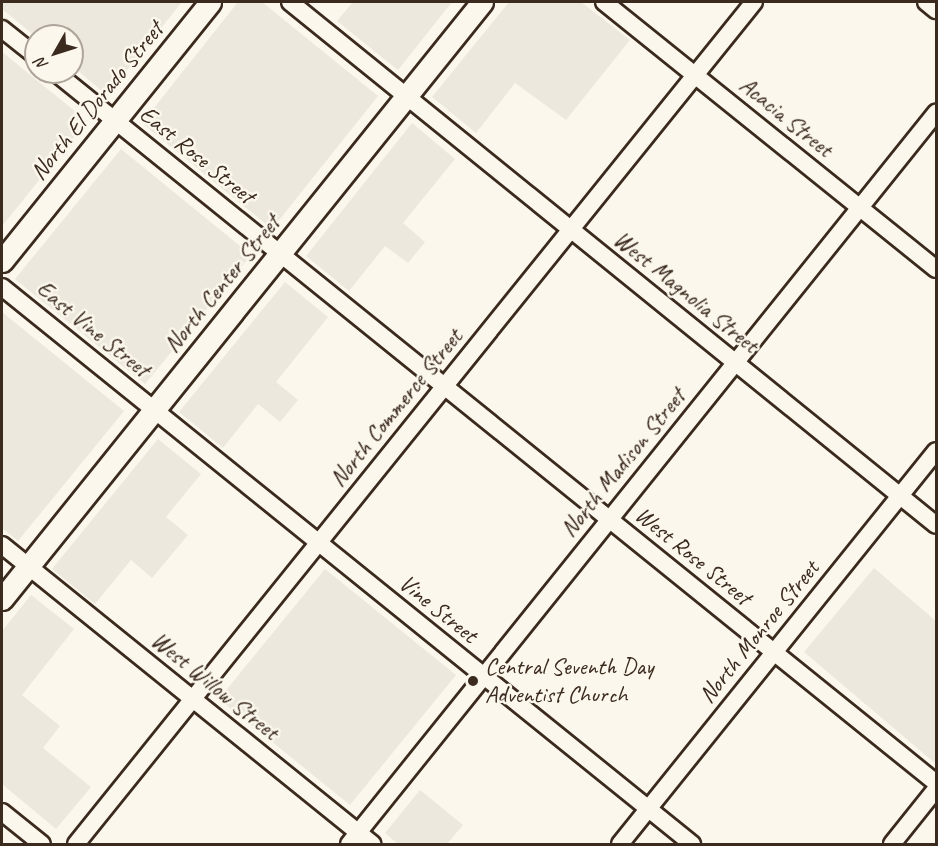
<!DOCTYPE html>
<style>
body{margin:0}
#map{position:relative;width:938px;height:846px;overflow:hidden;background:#fbf7ec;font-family:Caveat,sans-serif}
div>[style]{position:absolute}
.built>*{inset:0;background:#ede8dd}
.roads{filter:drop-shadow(2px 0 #3b2a1e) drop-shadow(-2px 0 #3b2a1e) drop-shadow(0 2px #3b2a1e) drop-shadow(0 -2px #3b2a1e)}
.minor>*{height:16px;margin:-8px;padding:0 8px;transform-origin:8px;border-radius:8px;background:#fbf7ec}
.major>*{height:21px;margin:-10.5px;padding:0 10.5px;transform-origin:10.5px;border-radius:10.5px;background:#fbf7ec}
.dots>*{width:16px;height:16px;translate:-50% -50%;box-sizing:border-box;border:3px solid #fbf7ec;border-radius:50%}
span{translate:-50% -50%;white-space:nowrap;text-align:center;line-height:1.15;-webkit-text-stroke:5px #fbf7ec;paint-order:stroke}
.street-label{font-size:24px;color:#3b2a1e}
.poi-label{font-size:24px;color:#3b2a1e}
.left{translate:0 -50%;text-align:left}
.frame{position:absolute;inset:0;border:3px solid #3b2a1e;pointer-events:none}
.north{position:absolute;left:24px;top:24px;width:60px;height:60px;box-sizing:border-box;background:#fbf7ec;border:2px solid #aea59a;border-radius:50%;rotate:231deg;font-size:16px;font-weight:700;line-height:24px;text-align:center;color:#3b2a1e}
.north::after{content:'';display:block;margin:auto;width:21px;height:27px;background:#3b2a1e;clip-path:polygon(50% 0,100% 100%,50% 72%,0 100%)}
</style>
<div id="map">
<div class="built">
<i style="clip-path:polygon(2px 2px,182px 2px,107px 95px,72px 66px,72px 36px,36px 37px,2px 9px)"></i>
<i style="clip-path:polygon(238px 2px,262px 2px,378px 96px,272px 229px,142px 123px)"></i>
<i style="clip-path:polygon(353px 2px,452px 2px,398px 70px,337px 21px)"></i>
<i style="clip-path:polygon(509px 2px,581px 2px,630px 40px,566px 120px,515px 83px,476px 133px,432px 97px)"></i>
<i style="clip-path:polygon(2px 52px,87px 121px,2px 226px)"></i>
<i style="clip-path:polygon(412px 123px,455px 159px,403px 223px,425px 242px,408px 263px,385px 246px,349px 291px,306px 256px)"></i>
<i style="clip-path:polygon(121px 149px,251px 255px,145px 384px,15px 279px)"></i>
<i style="clip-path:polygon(285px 282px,328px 317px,276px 382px,298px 400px,280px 422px,258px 404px,223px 448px,179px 412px)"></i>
<i style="clip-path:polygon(2px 312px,124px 411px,18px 541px,2px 528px)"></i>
<i style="clip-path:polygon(158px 439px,201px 474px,166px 517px,188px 535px,152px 578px,131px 560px,95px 604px,52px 569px)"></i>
<i style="clip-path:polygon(874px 568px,936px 621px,936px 764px,804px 652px)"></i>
<i style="clip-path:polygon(325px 569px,456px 675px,350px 805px,219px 699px)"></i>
<i style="clip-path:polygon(31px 595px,74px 629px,22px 695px,60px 726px,43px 748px,91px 787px,56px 829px,2px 784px,2px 631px)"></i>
<i style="clip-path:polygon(420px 790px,463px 825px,447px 844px,398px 844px,385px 833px)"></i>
</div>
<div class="roads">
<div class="minor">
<i style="left:290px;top:2px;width:831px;rotate:38.99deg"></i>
<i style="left:604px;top:2px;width:426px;rotate:38.8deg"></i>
<i style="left:926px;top:2px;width:13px;rotate:39deg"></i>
<i style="left:2px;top:29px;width:43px;rotate:38.5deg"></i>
<i style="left:55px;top:72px;width:1132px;rotate:38.9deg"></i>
<i style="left:2px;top:287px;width:887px;rotate:38.91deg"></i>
<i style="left:2px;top:545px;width:476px;rotate:38.9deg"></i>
<i style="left:2px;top:812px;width:51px;rotate:38.7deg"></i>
<i style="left:76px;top:844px;width:1081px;rotate:-51.16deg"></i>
<i style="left:349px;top:844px;width:938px;rotate:-51.24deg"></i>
<i style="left:620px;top:844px;width:504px;rotate:-51.2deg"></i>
<i style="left:892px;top:844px;width:70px;rotate:-51.3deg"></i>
</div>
<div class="major">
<i style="left:2px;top:261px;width:332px;rotate:-51.2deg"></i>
<i style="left:2px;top:599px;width:766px;rotate:-51.2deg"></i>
</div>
</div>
<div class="dots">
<i style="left:473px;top:681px;background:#3b2a1e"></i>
</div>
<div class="street-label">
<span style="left:97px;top:101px;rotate:-51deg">North El Dorado Street</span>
<span style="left:786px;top:117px;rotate:39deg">Acacia Street</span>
<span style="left:197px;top:155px;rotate:39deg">East Rose Street</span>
<span style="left:222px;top:284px;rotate:-51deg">North Center Street</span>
<span style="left:686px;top:292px;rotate:39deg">West Magnolia Street</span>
<span style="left:93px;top:329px;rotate:39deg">East Vine Street</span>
<span style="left:396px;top:408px;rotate:-51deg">North Commerce Street</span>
<span style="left:623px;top:463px;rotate:-51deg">North Madison Street</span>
<span style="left:693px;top:556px;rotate:39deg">West Rose Street</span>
<span style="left:438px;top:609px;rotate:39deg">Vine Street</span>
<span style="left:759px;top:632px;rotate:-51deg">North Monroe Street</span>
<span style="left:215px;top:686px;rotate:39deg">West Willow Street</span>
</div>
<div class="poi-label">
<span class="left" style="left:485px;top:681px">Central Seventh Day<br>Adventist Church</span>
</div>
<div class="frame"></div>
<div class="north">N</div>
</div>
